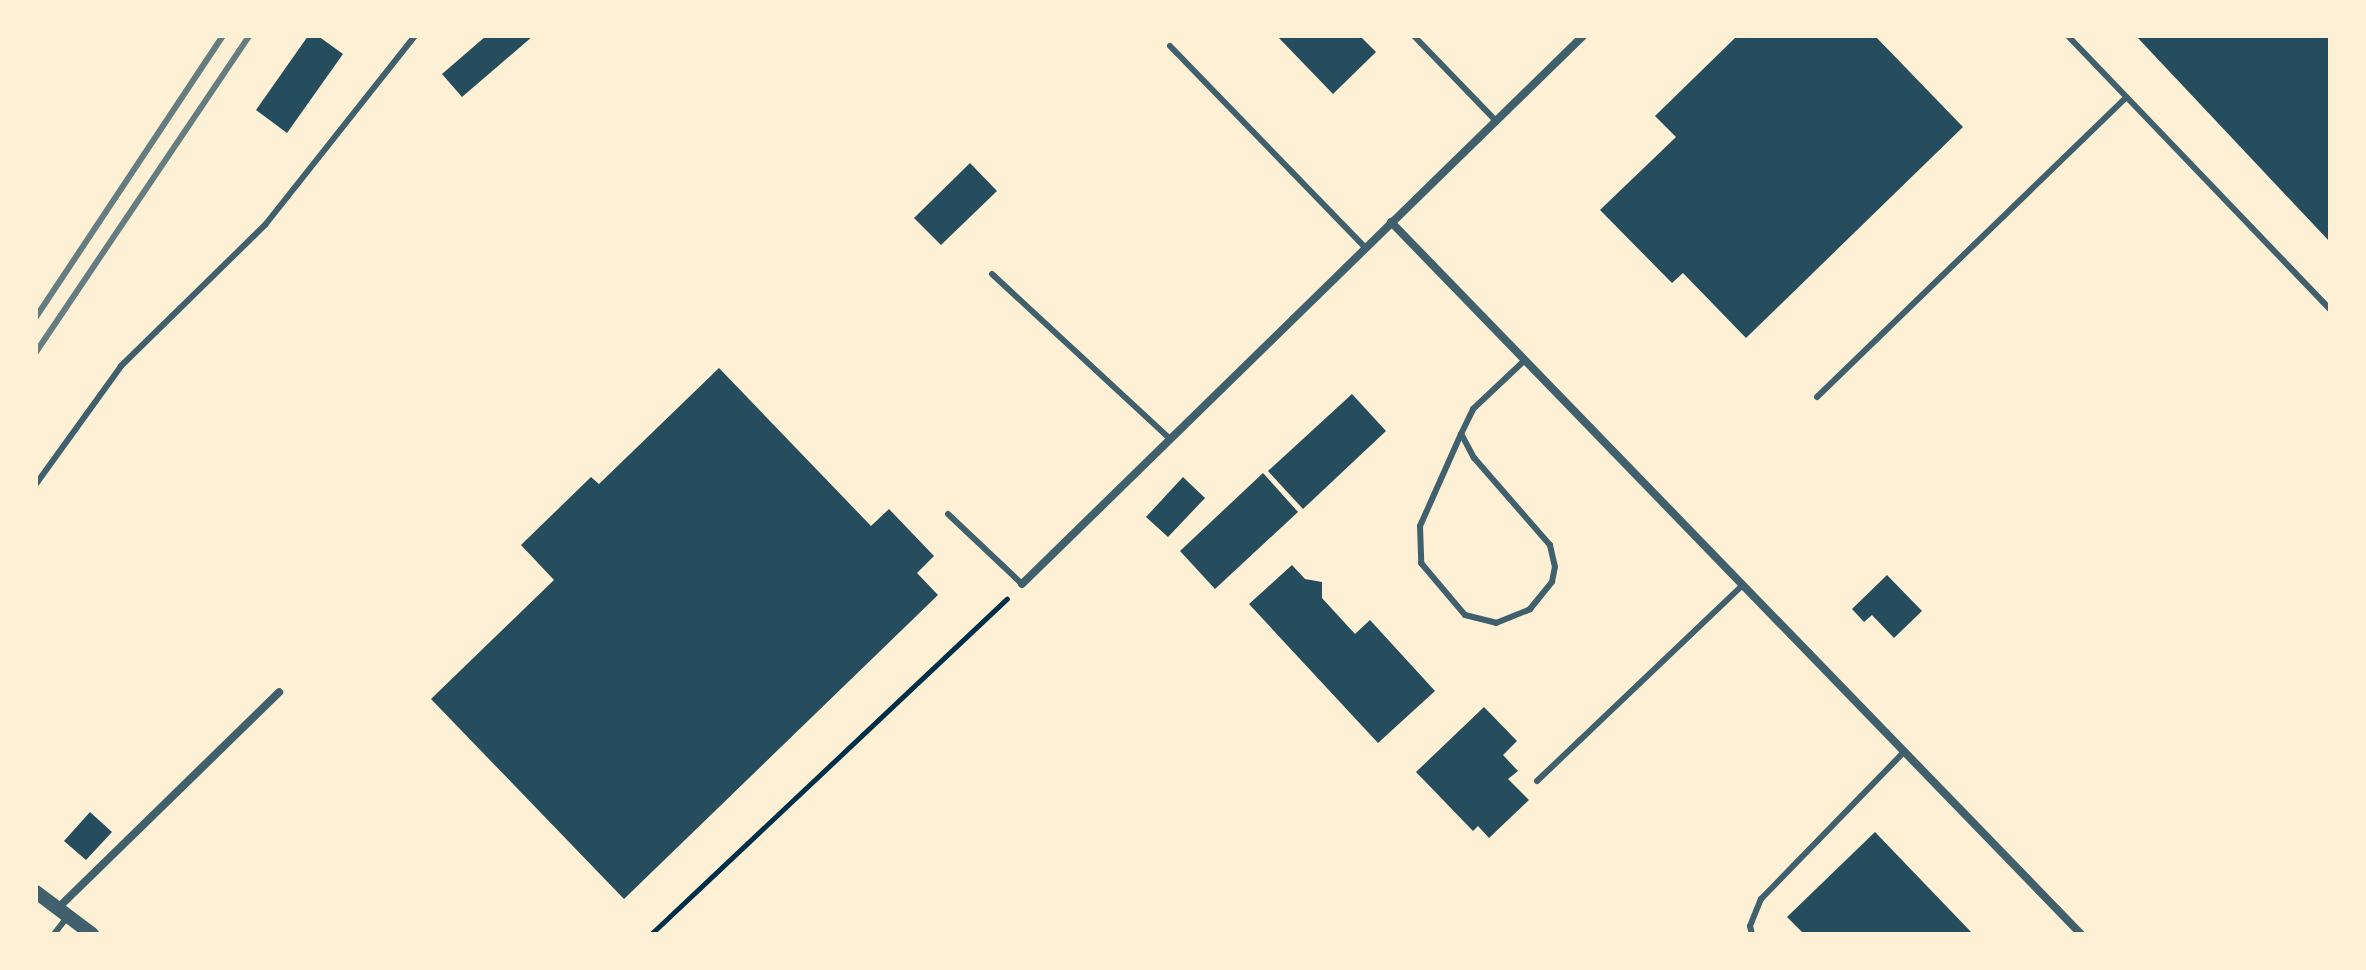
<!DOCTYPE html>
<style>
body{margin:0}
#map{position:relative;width:2366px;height:970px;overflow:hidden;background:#fdf0d5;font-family:"Public Sans",sans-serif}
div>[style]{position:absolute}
.building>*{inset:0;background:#264d5e}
.path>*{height:5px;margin:-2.5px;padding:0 2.5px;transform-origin:2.5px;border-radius:2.5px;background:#003049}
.service>*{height:6px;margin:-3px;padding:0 3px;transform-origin:3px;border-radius:3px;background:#3f606c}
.minor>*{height:8px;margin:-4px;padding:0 4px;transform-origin:4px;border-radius:4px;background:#3f606c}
.tertiary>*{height:14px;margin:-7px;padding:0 7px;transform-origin:7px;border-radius:7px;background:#3f606c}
.rail>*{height:6px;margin:-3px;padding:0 3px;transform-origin:3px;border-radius:3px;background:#657d81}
span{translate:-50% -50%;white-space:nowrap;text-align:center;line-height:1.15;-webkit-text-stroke:7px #fdf0d5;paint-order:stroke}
.frame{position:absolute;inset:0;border:38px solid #fdf0d5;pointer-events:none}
</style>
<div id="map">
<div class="building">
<i style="clip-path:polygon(308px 36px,318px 36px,343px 54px,287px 133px,256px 110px)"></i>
<i style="clip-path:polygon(486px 36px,533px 36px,462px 97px,442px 74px)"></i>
<i style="clip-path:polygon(1277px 36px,1360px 36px,1376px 52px,1333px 94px)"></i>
<i style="clip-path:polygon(1737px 36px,1875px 36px,1963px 127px,1746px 338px,1683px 273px,1672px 283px,1600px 210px,1676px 137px,1655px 116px)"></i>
<i style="clip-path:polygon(2136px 36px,2330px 36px,2330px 242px)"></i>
<i style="clip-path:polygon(970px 163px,997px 191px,941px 245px,914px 218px)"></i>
<i style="clip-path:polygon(719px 368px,871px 526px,889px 509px,934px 556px,917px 573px,938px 595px,624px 899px,431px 699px,554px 580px,521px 545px,591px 477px,599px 484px)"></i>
<i style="clip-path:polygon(1352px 394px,1386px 431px,1303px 509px,1268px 471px)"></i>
<i style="clip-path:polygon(1263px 473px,1298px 512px,1215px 589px,1180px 551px)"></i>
<i style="clip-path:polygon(1183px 477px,1205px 498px,1168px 537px,1146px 517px)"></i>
<i style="clip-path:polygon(1292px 565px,1305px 579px,1322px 582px,1322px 598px,1355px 634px,1370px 620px,1435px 691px,1378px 743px,1249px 604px)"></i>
<i style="clip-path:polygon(1887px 575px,1922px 611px,1894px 638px,1872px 615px,1864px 622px,1852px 609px)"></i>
<i style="clip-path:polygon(1484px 707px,1517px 741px,1503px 755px,1518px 771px,1508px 779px,1529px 800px,1489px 838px,1478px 826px,1473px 831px,1416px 772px)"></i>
<i style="clip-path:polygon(90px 812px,112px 832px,86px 860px,64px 841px)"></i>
<i style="clip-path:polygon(1875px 832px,1973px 934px,1804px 934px,1787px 917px)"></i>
</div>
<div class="path">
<i style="left:651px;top:934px;width:489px;rotate:-43.3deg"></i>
</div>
<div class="service">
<i style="left:1414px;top:36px;width:118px;rotate:46deg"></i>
<i style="left:2068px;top:36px;width:378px;rotate:46.2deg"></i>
<i style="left:1170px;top:46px;width:280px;rotate:45.9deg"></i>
<i style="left:992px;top:274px;width:243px;rotate:42.8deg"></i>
<i style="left:1817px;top:397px;width:431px;rotate:-44.1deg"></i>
<i style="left:1461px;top:434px;width:101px;rotate:114deg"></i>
<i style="left:1420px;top:526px;width:37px;rotate:88deg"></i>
<i style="left:1421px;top:563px;width:68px;rotate:49.8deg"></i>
<i style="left:1465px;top:615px;width:32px;rotate:14deg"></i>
<i style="left:1496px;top:623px;width:37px;rotate:-22deg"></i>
<i style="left:1530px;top:609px;width:35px;rotate:-51deg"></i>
<i style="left:1552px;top:582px;width:15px;rotate:-79deg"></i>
<i style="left:1555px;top:567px;width:23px;rotate:-103deg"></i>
<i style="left:1550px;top:545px;width:116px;rotate:-131.1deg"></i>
<i style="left:1474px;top:458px;width:27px;rotate:-118deg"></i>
<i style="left:1461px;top:434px;width:28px;rotate:-64deg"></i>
<i style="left:1473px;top:409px;width:71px;rotate:-43.3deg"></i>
<i style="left:36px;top:484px;width:145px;rotate:-54.2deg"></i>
<i style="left:121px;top:366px;width:202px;rotate:-44.4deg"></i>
<i style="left:265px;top:225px;width:241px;rotate:-51.6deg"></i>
<i style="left:948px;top:514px;width:102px;rotate:43.4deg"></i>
<i style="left:1537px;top:781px;width:284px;rotate:-43.6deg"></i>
<i style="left:54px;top:934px;width:23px;rotate:-52deg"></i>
<i style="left:1752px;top:934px;width:8px;rotate:-104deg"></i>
<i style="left:1750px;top:926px;width:29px;rotate:-68deg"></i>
<i style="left:1761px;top:899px;width:205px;rotate:-45.8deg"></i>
</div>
<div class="minor">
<i style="left:1391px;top:222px;width:991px;rotate:45.9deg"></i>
<i style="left:1022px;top:584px;width:784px;rotate:-44.33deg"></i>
<i style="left:58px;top:908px;width:309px;rotate:-44.3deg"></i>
</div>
<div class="tertiary">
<i style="left:36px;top:892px;width:70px;rotate:36.9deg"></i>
</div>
<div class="rail">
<i style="left:36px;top:317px;width:338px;rotate:-56.4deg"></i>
<i style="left:36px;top:352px;width:381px;rotate:-56deg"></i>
</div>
<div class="frame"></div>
</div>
